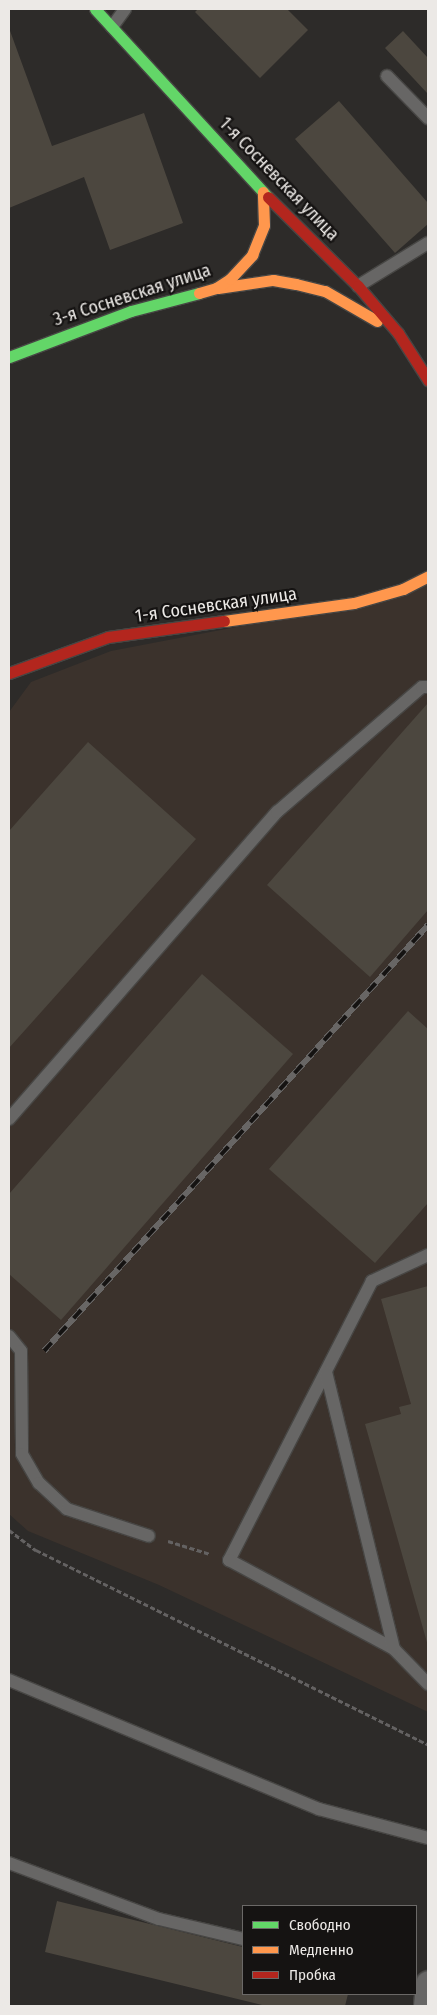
<!DOCTYPE html>
<meta charset="utf-8">
<style>
body{margin:0}
#map{position:relative;width:437px;height:2015px;overflow:hidden;background:#2d2b29;font-family:"Fira Sans Condensed",sans-serif}
div>[style]{position:absolute}
.built>*{inset:0;background:#3b322c}
.building>*{inset:0;background:#4c473f}
.path>*{height:3px;margin-top:-1.5px;transform-origin:0;background:repeating-linear-gradient(90deg,#646262 0 5px,transparent 0 7.5px)}
.roads{filter:drop-shadow(1px 0 #474644) drop-shadow(-1px 0 #474644) drop-shadow(0 1px #474644) drop-shadow(0 -1px #474644)}
.lane>*{height:12px;margin:-6px;padding:0 6px;transform-origin:6px;border-radius:6px;background:#676665}
.street>*{height:25px;margin:-12.5px;padding:0 12.5px;transform-origin:12.5px;border-radius:12.5px;background:#676665}
.fast>*{height:11px;margin:-5.5px;padding:0 5.5px;transform-origin:5.5px;border-radius:5.5px;background:#63d668}
.slow>*{height:11px;margin:-5.5px;padding:0 5.5px;transform-origin:5.5px;border-radius:5.5px;background:#ff974d}
.jam>*{height:11px;margin:-5.5px;padding:0 5.5px;transform-origin:5.5px;border-radius:5.5px;background:#b3261e}
.rail>*{height:5.5px;margin-top:-2.75px;transform-origin:0;background:repeating-linear-gradient(90deg,#151312 0 11px,#686665 0 22px);box-sizing:border-box;border-block:1px solid #686665}
span{translate:-50% -50%;white-space:nowrap;text-align:center;line-height:1.15;-webkit-text-stroke:4.5px #151312;paint-order:stroke}
.street-label{font-size:18px;color:#ece9e6}
.frame{position:absolute;inset:0;border:10px solid #ece9e6;pointer-events:none}
.legend{position:absolute;left:242px;top:1905px;width:175px;height:90px;box-sizing:border-box;background:#151312;border:1px solid #6b6967;margin:0;padding:6px 9px;list-style:none;font-size:15px;color:#ece9e6}
.legend li{display:flex;align-items:center;gap:10px;height:25px}
.legend b{width:25px;border:1px solid #6b6967}
</style>
<div id="map">
<div class="built">
<i style="clip-path:polygon(428px 576px,428px 1712px,159px 1585px,28px 1531px,9px 1514px,9px 712px,31px 682px,111px 651px,403px 595px)"></i>
</div>
<div class="building">
<i style="clip-path:polygon(198px 9px,287px 9px,308px 30px,260px 78px,195px 12px)"></i>
<i style="clip-path:polygon(9px 28px,52px 146px,144px 113px,183px 223px,110px 250px,84px 177px,9px 208px)"></i>
<i style="clip-path:polygon(403px 31px,428px 58px,428px 94px,385px 48px)"></i>
<i style="clip-path:polygon(339px 101px,428px 203px,428px 224px,395px 253px,295px 139px)"></i>
<i style="clip-path:polygon(428px 703px,428px 910px,370px 977px,267px 885px)"></i>
<i style="clip-path:polygon(88px 742px,196px 839px,9px 1048px,9px 831px)"></i>
<i style="clip-path:polygon(202px 974px,293px 1054px,61px 1320px,9px 1274px,9px 1194px)"></i>
<i style="clip-path:polygon(408px 1011px,428px 1029px,428px 1203px,375px 1263px,269px 1169px)"></i>
<i style="clip-path:polygon(428px 1286px,428px 1646px,365px 1424px,401px 1414px,399px 1407px,411px 1404px,381px 1299px)"></i>
<i style="clip-path:polygon(57px 1901px,243px 1947px,243px 1994px,348px 1994px,345px 2006px,266px 2006px,45px 1952px)"></i>
</div>
<div class="path">
<i style="left:9px;top:1530px;width:34px;rotate:37deg"></i>
<i style="left:36px;top:1550px;width:438px;rotate:26.4deg"></i>
<i style="left:168px;top:1541px;width:44px;rotate:17.2deg"></i>
</div>
<div class="roads">
<div class="lane">
<i style="left:112px;top:27px;width:22px;rotate:-54deg"></i>
<i style="left:387px;top:76px;width:59px;rotate:45.7deg"></i>
<i style="left:358px;top:286px;width:82px;rotate:-31.6deg"></i>
<i style="left:9px;top:1119px;width:408px;rotate:-48.9deg"></i>
<i style="left:277px;top:812px;width:191px;rotate:-40.8deg"></i>
<i style="left:422px;top:687px;width:6px"></i>
<i style="left:428px;top:1255px;width:62px;rotate:155.1deg"></i>
<i style="left:372px;top:1281px;width:314px;rotate:117.1deg"></i>
<i style="left:229px;top:1560px;width:187px;rotate:28.3deg"></i>
<i style="left:394px;top:1649px;width:49px;rotate:45.8deg"></i>
<i style="left:9px;top:1336px;width:19px;rotate:51deg"></i>
<i style="left:21px;top:1351px;width:103px;rotate:89.4deg"></i>
<i style="left:22px;top:1454px;width:34px;rotate:60deg"></i>
<i style="left:39px;top:1483px;width:38px;rotate:43deg"></i>
<i style="left:67px;top:1509px;width:86px;rotate:18.2deg"></i>
<i style="left:326px;top:1372px;width:285px;rotate:76.2deg"></i>
<i style="left:9px;top:1680px;width:336px;rotate:22.6deg"></i>
<i style="left:319px;top:1809px;width:113px;rotate:14.9deg"></i>
<i style="left:9px;top:1863px;width:160px;rotate:20.5deg"></i>
<i style="left:159px;top:1919px;width:86px;rotate:13.4deg"></i>
</div>
<div class="street">
<i style="left:426px;top:2006px;width:23px;rotate:-85deg"></i>
</div>
<div class="fast">
<i style="left:95px;top:9px;width:255px;rotate:47.4deg"></i>
<i style="left:9px;top:357px;width:130px;rotate:-20.7deg"></i>
<i style="left:131px;top:311px;width:70px;rotate:-14.8deg"></i>
</div>
<div class="slow">
<i style="left:218px;top:288px;width:56px;rotate:-8.3deg"></i>
<i style="left:273px;top:280px;width:23px;rotate:10deg"></i>
<i style="left:296px;top:284px;width:30px;rotate:14deg"></i>
<i style="left:325px;top:291px;width:60px;rotate:30deg"></i>
<i style="left:199px;top:293px;width:18px;rotate:-16deg"></i>
<i style="left:216px;top:288px;width:17px;rotate:-33deg"></i>
<i style="left:230px;top:279px;width:33px;rotate:-47deg"></i>
<i style="left:252px;top:255px;width:32px;rotate:-68deg"></i>
<i style="left:264px;top:225px;width:33px;rotate:-92deg"></i>
<i style="left:224px;top:621px;width:131px;rotate:-7.9deg"></i>
<i style="left:354px;top:603px;width:51px;rotate:-15.9deg"></i>
<i style="left:403px;top:589px;width:28px;rotate:-27deg"></i>
</div>
<div class="jam">
<i style="left:268px;top:197px;width:127px;rotate:44.7deg"></i>
<i style="left:358px;top:286px;width:62px;rotate:49.6deg"></i>
<i style="left:398px;top:333px;width:56px;rotate:57.4deg"></i>
<i style="left:9px;top:673px;width:105px;rotate:-20deg"></i>
<i style="left:108px;top:637px;width:117px;rotate:-7.9deg"></i>
</div>
</div>
<div class="rail">
<i style="left:44px;top:1351px;width:574px;rotate:-47.97deg"></i>
</div>
<div class="street-label">
<span style="left:279px;top:179px;rotate:46deg">1-я Сосневская улица</span>
<span style="left:132px;top:295px;rotate:-18deg">3-я Сосневская улица</span>
<span style="left:216px;top:605px;rotate:-8deg">1-я Сосневская улица</span>
</div>
<div class="frame"></div>
<ul class="legend">
<li><b style="height:6px;background:#63d668"></b>Свободно</li>
<li><b style="height:6px;background:#ff974d"></b>Медленно</li>
<li><b style="height:6px;background:#b3261e"></b>Пробка</li>
</ul>
</div>
